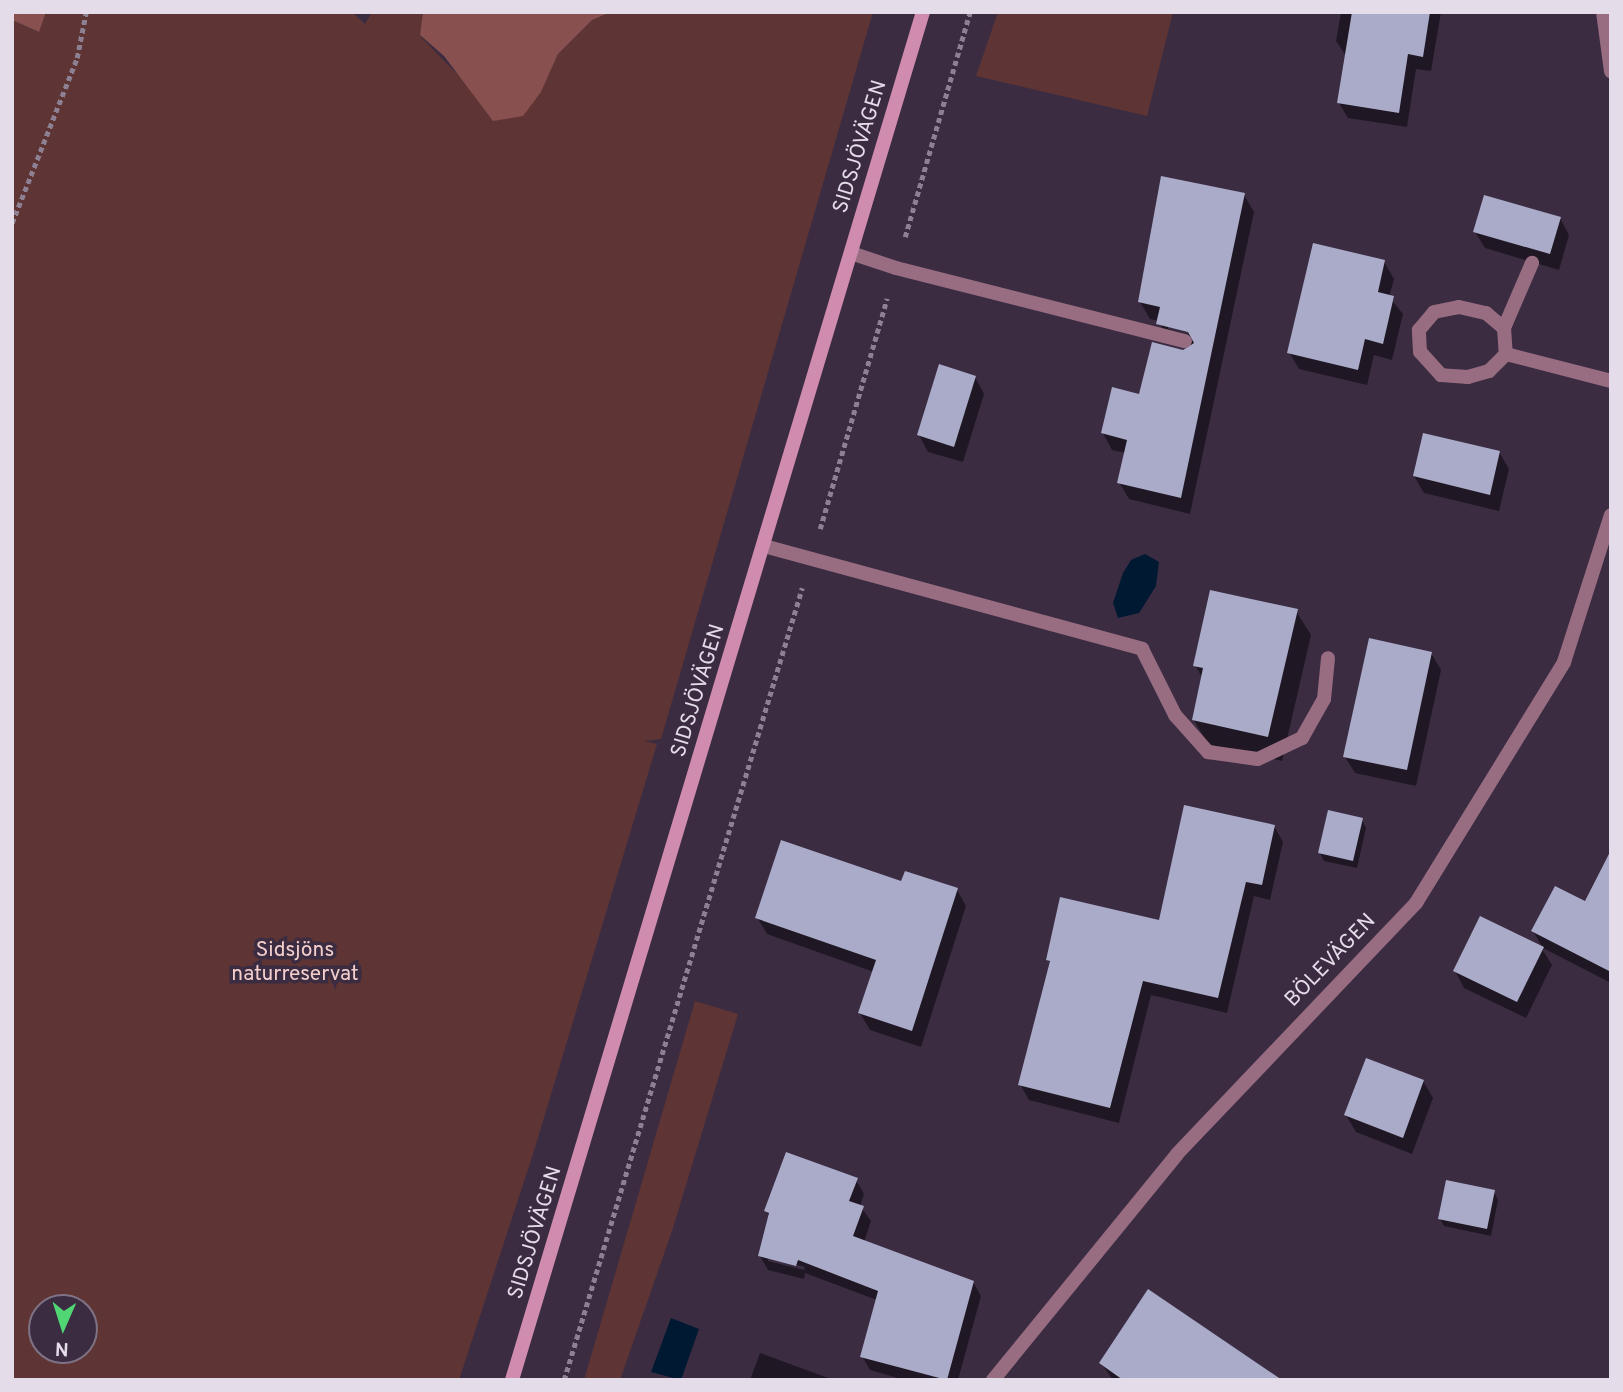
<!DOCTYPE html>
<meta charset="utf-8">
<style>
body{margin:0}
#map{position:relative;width:1623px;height:1392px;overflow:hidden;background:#3b2c42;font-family:Overpass,sans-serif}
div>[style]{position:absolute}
.green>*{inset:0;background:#5e3534}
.forest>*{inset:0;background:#88504e}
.water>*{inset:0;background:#001933}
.shadow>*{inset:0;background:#0007}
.building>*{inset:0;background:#a9abc9}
.path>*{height:4.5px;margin-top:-2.25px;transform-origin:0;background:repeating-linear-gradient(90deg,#8c8092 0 5px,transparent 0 8.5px)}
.service>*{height:14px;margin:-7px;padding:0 7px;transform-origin:7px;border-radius:7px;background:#986d82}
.minor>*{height:14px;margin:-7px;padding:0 7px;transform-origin:7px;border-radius:7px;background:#986d82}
.secondary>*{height:14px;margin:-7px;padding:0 7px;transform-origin:7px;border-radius:7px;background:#d08cae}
span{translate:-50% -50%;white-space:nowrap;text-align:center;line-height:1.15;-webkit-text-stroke:7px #3b2c42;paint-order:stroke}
.street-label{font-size:21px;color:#e5dcea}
.park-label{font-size:21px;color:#f3cecb}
.frame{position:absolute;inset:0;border:14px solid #e5dcea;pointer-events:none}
.north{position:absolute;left:28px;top:1294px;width:70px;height:70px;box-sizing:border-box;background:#3b2c42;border:2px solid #7f7285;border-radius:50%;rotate:183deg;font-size:19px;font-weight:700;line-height:28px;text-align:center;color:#e5dcea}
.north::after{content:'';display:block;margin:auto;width:24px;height:32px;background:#51d674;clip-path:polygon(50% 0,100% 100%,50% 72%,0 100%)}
</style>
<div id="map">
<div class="green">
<i style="clip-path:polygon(evenodd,46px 12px,352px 12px,365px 24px,372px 12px,423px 12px,420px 36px,468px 85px,541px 92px,558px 54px,592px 20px,611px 12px,873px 12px,661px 739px,644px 741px,657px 744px,533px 1154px,459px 1380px,12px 1380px,12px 20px,38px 32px,46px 12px,42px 1308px,84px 1308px,84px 1350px,42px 1350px,42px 1308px)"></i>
<i style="clip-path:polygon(998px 12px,1173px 12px,1147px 116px,976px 76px)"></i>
<i style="clip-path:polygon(695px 1001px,738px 1014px,672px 1231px,620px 1380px,584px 1380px)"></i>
</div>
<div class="forest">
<i style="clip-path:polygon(12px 12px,46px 12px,39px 32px,12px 20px)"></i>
<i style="clip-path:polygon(423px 12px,611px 12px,592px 20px,558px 54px,541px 92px,523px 116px,493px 121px,444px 56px,420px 35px)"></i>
</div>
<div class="water">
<i style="clip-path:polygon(1145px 554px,1159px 562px,1156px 586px,1139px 613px,1118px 618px,1113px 603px,1123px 573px,1131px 560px)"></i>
<i style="clip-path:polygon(671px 1318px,699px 1329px,681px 1380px,651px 1372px)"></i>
</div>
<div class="shadow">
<i style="clip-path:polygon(1341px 12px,1441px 12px,1431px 71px,1416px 69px,1407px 127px,1348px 118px,1339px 103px,1347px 57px,1336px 41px)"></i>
<i style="clip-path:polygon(evenodd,1244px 195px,1254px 212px,1190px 514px,1129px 499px,1119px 482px,1126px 453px,1112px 450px,1103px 433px,1192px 346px,1168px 340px,1159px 321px,1150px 319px,1140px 302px,1244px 195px,1168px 325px,1197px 332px,1196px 336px,1168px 329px,1168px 325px)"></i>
<i style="clip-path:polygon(1560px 218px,1569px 235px,1559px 270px,1485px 248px,1475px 232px)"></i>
<i style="clip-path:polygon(1384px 262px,1394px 279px,1389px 297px,1403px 314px,1392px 360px,1374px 355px,1367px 385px,1299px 369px,1289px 352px)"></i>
<i style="clip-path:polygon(975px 377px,984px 394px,963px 462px,928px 452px,919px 435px)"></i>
<i style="clip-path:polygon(1499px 452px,1509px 469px,1499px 511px,1424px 493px,1414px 476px)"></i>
<i style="clip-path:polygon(1296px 611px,1311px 635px,1282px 761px,1208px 744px,1194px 720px,1203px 679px,1195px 665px)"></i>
<i style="clip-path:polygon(1431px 653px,1441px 670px,1416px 786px,1355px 773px,1345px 757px)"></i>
<i style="clip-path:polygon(1362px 820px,1366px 828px,1357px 868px,1324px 861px,1320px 853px)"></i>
<i style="clip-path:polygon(1274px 826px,1283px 842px,1270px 900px,1254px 896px,1227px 1013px,1151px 995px,1119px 1123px,1029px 1100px,1020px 1084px,1051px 965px,1048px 959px,1160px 922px)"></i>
<i style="clip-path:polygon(1611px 881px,1611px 983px,1543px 948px,1533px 931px,1585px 904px)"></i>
<i style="clip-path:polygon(902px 883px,957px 890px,966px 906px,921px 1047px,870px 1030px,860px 1013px,874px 972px,767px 934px,757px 917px)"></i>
<i style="clip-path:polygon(1542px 949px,1552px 965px,1526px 1018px,1464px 988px,1455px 971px)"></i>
<i style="clip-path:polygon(1423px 1081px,1433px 1098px,1412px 1154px,1356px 1132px,1346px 1115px)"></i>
<i style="clip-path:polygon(evenodd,856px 1180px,864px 1194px,860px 1206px,871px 1221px,864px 1242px,973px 1282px,981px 1296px,958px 1380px,905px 1380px,870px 1370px,862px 1356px,877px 1300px,805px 1273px,804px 1279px,768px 1270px,760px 1256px,770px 1217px,766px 1211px,856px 1180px,768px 1257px,805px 1267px,804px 1270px,768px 1261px,768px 1257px)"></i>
<i style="clip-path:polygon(1494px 1192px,1498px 1200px,1491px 1236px,1444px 1226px,1440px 1219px)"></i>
<i style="clip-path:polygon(760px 1353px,831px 1379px,831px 1380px,750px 1380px)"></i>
<i style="clip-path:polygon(1101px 1363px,1244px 1380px,1113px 1380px)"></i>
</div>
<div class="building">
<i style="clip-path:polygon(1352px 12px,1430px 12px,1423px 57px,1408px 54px,1399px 113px,1337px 103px)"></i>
<i style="clip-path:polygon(1161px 176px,1245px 193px,1181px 498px,1117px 483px,1127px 440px,1101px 433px,1112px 387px,1139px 394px,1152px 342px,1183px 350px,1194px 343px,1188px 332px,1156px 324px,1160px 307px,1138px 302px)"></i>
<i style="clip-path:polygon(1484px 195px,1561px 217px,1550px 254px,1473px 232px)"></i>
<i style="clip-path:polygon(1313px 243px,1385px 260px,1378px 292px,1394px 296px,1383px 344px,1365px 339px,1358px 370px,1287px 353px)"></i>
<i style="clip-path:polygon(939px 364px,976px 376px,954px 447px,917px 435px)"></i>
<i style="clip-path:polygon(1423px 433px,1500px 451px,1490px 495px,1413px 476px)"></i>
<i style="clip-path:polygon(1210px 590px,1298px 609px,1268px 737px,1192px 720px,1203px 668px,1193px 666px)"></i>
<i style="clip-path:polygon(1369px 638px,1432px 652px,1407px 770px,1343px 757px)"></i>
<i style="clip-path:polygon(1184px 805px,1275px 825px,1262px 885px,1246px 882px,1218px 998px,1143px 981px,1110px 1108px,1018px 1085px,1050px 961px,1046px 960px,1060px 897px,1159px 920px)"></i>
<i style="clip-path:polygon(1328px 810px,1363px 818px,1353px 861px,1318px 853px)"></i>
<i style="clip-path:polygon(781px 840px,901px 881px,905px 871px,958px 888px,912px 1031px,858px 1013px,876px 960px,755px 918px)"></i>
<i style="clip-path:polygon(1611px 850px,1611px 972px,1531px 931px,1555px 886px,1585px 901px)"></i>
<i style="clip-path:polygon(1480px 916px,1544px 947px,1517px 1002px,1453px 971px)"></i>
<i style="clip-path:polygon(1366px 1058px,1424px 1080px,1403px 1138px,1344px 1115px)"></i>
<i style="clip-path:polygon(786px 1152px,858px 1178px,849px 1201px,864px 1206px,853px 1236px,974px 1281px,947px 1380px,860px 1357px,878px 1291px,798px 1260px,796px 1266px,758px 1256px,769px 1213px,764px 1211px)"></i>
<i style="clip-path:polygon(1446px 1180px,1495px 1190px,1487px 1229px,1438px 1219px)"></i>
<i style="clip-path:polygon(1148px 1289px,1282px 1380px,1123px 1380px,1099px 1363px)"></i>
</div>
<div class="path">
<i style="left:12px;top:223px;width:177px;rotate:-68.5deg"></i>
<i style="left:77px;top:58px;width:47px;rotate:-78.9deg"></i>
<i style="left:905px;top:237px;width:234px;rotate:-73.9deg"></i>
<i style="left:820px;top:529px;width:240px;rotate:-73.8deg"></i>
<i style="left:564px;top:1380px;width:827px;rotate:-73.27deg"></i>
</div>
<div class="service">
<i style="left:851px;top:253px;width:47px;rotate:18.4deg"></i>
<i style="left:896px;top:268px;width:298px;rotate:14.2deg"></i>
<i style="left:1459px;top:307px;width:28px;rotate:13deg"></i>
<i style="left:1486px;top:313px;width:23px;rotate:40deg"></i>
<i style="left:1504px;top:328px;width:26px;rotate:86deg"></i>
<i style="left:1506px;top:354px;width:24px;rotate:135deg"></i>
<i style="left:1489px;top:371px;width:22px;rotate:164deg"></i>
<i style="left:1468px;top:377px;width:27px;rotate:-176deg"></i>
<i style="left:1441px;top:375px;width:31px;rotate:-132deg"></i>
<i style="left:1420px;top:352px;width:22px;rotate:-93deg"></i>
<i style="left:1419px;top:330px;width:23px;rotate:-50deg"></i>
<i style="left:1434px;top:312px;width:25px;rotate:-11deg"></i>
<i style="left:1504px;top:328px;width:71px;rotate:-66.7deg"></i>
<i style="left:1506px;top:354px;width:108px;rotate:14.4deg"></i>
<i style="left:764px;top:546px;width:392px;rotate:15.2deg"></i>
<i style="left:1142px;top:649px;width:74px;rotate:63.4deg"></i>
<i style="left:1175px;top:715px;width:50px;rotate:48.3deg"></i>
<i style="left:1208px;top:752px;width:50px;rotate:8deg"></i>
<i style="left:1258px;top:759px;width:49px;rotate:-25.5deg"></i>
<i style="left:1302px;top:738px;width:45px;rotate:-60.6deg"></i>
<i style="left:1324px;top:699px;width:41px;rotate:-84.4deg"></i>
</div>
<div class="minor">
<i style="left:1603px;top:12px;width:60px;rotate:82.3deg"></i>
<i style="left:993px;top:1380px;width:291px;rotate:-50.8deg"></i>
<i style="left:1177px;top:1154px;width:347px;rotate:-46.4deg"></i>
<i style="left:1416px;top:903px;width:283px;rotate:-58.4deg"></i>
<i style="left:1564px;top:662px;width:154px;rotate:-72.3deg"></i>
</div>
<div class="secondary">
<i style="left:512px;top:1380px;width:1428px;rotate:-73.28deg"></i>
</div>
<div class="street-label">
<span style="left:861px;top:147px;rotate:-73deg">SIDSJÖVÄGEN</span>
<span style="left:699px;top:691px;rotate:-73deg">SIDSJÖVÄGEN</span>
<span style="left:1331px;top:961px;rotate:-46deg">BÖLEVÄGEN</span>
<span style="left:536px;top:1233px;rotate:-73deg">SIDSJÖVÄGEN</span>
</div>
<div class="park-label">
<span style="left:295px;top:963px">Sidsjöns<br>naturreservat</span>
</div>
<div class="frame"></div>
<div class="north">N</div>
</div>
